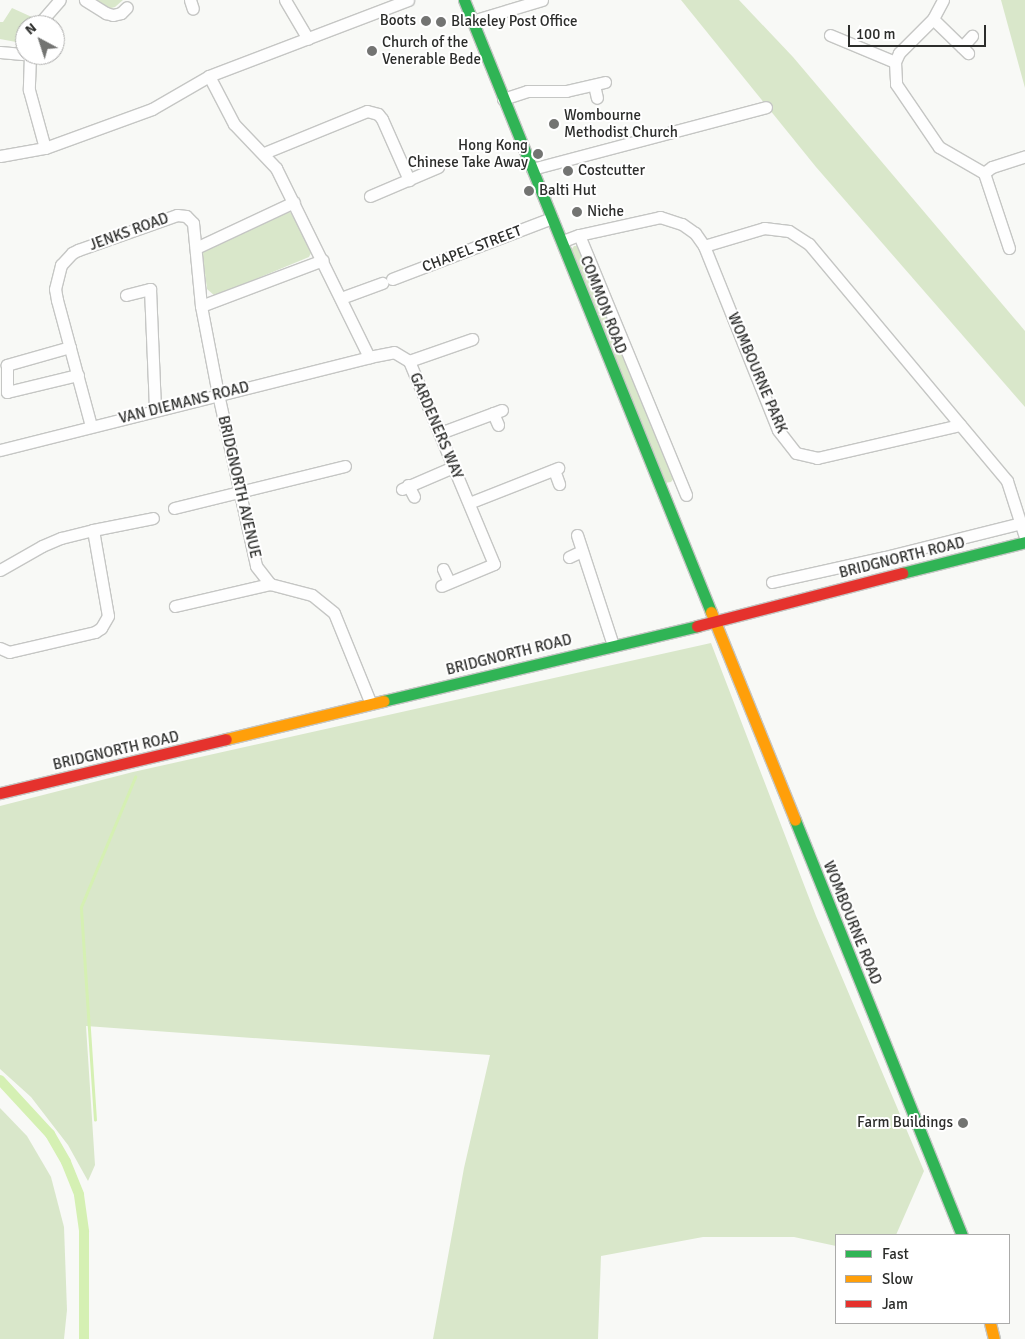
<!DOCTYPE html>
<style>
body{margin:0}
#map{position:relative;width:1025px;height:1339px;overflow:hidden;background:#f8f9f6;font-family:Signika,sans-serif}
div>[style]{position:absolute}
.green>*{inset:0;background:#d9e7ca}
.stream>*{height:2.5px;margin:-1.25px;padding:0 1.25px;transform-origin:1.25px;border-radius:1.25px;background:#d5f0b3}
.canal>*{height:10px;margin:-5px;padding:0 5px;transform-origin:5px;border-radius:5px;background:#d5f0b3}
.roads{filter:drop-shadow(1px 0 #c5c6c4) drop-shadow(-1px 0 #c5c6c4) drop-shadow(0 1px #c5c6c4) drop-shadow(0 -1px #c5c6c4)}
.street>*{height:11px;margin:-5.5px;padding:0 5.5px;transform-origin:5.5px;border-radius:5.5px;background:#fefefe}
.fast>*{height:11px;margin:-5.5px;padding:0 5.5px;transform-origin:5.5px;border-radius:5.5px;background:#30b455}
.slow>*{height:11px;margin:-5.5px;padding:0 5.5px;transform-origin:5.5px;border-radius:5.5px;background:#ff9f0a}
.jam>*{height:11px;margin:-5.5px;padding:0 5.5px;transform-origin:5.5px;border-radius:5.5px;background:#e5322d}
.dots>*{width:14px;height:14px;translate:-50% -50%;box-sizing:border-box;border:2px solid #fff;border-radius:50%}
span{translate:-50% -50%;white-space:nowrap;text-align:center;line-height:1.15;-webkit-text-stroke:4px #fff;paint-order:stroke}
.poi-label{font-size:15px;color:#2c2d2b}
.right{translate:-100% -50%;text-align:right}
.left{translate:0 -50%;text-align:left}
.street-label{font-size:15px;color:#2c2d2b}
.legend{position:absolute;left:835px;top:1234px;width:175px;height:90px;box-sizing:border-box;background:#fff;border:1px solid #ababaa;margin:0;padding:6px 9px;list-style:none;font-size:15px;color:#2c2d2b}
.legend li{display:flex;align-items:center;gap:10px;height:25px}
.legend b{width:25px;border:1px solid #ababaa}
.north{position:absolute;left:15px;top:15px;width:50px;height:50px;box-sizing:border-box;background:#fff;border:1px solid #ababaa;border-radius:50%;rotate:320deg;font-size:14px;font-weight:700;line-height:20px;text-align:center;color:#2c2d2b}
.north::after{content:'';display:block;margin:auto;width:18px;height:22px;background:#737472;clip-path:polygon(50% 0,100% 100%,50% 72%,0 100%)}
.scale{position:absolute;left:848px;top:25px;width:138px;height:22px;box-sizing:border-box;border:2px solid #2c2d2b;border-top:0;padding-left:6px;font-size:15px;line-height:18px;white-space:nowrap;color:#2c2d2b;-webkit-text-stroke:4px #fff;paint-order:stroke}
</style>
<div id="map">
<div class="green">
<i style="clip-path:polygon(94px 0,123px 0,115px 7px,108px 9px)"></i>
<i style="clip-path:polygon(681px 0,739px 0,793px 57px,1025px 331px,1025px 407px,816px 167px)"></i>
<i style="clip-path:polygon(1001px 0,1025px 0,1025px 88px)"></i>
<i style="clip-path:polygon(12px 8px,34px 18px,31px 25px,25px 25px,25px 40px,22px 48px,16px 48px,16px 42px,0 39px,0 22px,3px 22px)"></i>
<i style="clip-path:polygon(286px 211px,292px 213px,296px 218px,312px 251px,309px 257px,215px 296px,207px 289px,202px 250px)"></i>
<i style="clip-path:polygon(574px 246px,579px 246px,674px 478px,671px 482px,665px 483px,571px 250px)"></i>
<i style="clip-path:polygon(711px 643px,816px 916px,924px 1171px,896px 1235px,836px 1235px,836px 1246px,794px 1237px,703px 1237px,601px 1256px,598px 1339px,433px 1339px,464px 1168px,490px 1055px,86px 1026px,95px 1165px,88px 1181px,68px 1145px,31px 1097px,0 1069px,0 806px,133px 772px)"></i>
<i style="clip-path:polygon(0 1108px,27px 1136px,51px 1177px,64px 1227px,67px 1310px,64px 1339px,0 1339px)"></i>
</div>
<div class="stream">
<i style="left:95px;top:1120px;width:213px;rotate:-93.8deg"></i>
<i style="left:81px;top:907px;width:141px;rotate:-67.4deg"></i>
</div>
<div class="canal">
<i style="left:0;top:1080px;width:74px;rotate:47.2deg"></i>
<i style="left:50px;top:1134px;width:32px;rotate:60deg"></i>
<i style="left:66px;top:1162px;width:35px;rotate:68deg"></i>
<i style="left:79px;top:1195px;width:37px;rotate:82deg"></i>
<i style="left:84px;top:1232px;width:107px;rotate:90deg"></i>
</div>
<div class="roads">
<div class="street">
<i style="left:85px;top:0;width:25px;rotate:32deg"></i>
<i style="left:106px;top:13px;width:7px;rotate:16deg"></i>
<i style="left:113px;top:15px;width:8px;rotate:-14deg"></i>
<i style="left:121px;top:13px;width:8px;rotate:-45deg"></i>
<i style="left:190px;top:0;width:9px;rotate:72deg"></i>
<i style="left:285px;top:0;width:45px;rotate:59.5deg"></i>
<i style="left:943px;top:0;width:21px;rotate:118deg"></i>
<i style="left:933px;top:19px;width:48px;rotate:135deg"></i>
<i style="left:899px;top:53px;width:10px;rotate:114deg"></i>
<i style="left:895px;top:62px;width:22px;rotate:87deg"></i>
<i style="left:896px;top:84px;width:76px;rotate:55.7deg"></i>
<i style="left:939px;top:147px;width:52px;rotate:30deg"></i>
<i style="left:984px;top:173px;width:79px;rotate:71.6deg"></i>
<i style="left:933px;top:19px;width:49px;rotate:44.2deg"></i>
<i style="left:472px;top:21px;width:73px;rotate:-16.7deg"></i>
<i style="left:38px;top:25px;width:33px;rotate:-49deg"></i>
<i style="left:830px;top:35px;width:70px;rotate:22.6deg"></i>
<i style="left:962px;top:47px;width:15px;rotate:-48deg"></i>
<i style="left:0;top:52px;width:25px;rotate:5deg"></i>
<i style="left:30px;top:55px;width:35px;rotate:92deg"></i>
<i style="left:29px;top:90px;width:60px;rotate:74.6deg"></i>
<i style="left:209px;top:76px;width:54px;rotate:62.5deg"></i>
<i style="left:234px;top:124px;width:61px;rotate:46.3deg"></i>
<i style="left:276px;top:168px;width:211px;rotate:63.8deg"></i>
<i style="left:369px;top:357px;width:25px;rotate:-11deg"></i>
<i style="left:394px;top:352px;width:17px;rotate:31deg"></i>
<i style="left:409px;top:361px;width:220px;rotate:67.3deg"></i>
<i style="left:494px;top:564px;width:57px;rotate:157.5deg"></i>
<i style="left:594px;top:85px;width:13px;rotate:77deg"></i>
<i style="left:503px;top:99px;width:25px;rotate:-18deg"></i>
<i style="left:527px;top:91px;width:39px"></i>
<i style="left:566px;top:91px;width:40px;rotate:-13deg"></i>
<i style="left:264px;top:153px;width:111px;rotate:-22.2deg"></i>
<i style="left:367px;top:111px;width:11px;rotate:15deg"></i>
<i style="left:378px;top:114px;width:6px;rotate:51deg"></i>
<i style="left:382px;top:119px;width:67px;rotate:66.1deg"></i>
<i style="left:0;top:156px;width:46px;rotate:-10.1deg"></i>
<i style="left:45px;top:148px;width:114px;rotate:-20deg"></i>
<i style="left:152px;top:109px;width:66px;rotate:-30.1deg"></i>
<i style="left:209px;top:76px;width:213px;rotate:-20.9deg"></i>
<i style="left:532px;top:169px;width:242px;rotate:-14.8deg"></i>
<i style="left:984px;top:173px;width:10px;rotate:-37deg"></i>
<i style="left:992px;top:167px;width:35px;rotate:-18deg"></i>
<i style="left:370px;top:196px;width:74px;rotate:-23.1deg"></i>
<i style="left:579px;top:235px;width:281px;rotate:67.6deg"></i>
<i style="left:563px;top:241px;width:17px;rotate:-21deg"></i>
<i style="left:579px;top:235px;width:83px;rotate:-12.5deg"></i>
<i style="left:660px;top:217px;width:23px;rotate:18deg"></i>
<i style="left:682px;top:224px;width:16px;rotate:35deg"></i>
<i style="left:695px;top:233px;width:16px;rotate:55deg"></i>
<i style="left:704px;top:246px;width:198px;rotate:68.1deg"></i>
<i style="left:778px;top:430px;width:29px;rotate:52deg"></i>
<i style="left:796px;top:453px;width:22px;rotate:13deg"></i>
<i style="left:817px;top:458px;width:147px;rotate:-13deg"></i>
<i style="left:704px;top:246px;width:63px;rotate:-16.7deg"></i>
<i style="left:764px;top:228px;width:25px;rotate:7deg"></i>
<i style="left:789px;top:231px;width:24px;rotate:33deg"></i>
<i style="left:809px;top:244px;width:309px;rotate:50.1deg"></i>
<i style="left:1007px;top:481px;width:59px;rotate:72.2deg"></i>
<i style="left:196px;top:248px;width:108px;rotate:-25.1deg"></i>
<i style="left:392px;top:279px;width:171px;rotate:-20.9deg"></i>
<i style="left:126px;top:295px;width:25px;rotate:-14deg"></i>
<i style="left:150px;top:289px;width:121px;rotate:87.6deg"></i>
<i style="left:341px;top:298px;width:44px;rotate:-20.1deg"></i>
<i style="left:201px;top:306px;width:130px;rotate:-20.7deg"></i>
<i style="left:70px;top:347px;width:66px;rotate:164.1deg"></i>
<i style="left:7px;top:365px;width:27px;rotate:90deg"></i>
<i style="left:7px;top:392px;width:73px;rotate:-13.5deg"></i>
<i style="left:409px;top:361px;width:67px;rotate:-19.2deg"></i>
<i style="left:493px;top:413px;width:13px;rotate:67deg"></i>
<i style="left:91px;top:426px;width:131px;rotate:-105.1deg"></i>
<i style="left:57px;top:300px;width:11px;rotate:-100deg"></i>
<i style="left:55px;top:289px;width:25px;rotate:-76deg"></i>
<i style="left:61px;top:265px;width:16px;rotate:-47deg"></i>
<i style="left:72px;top:253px;width:7px;rotate:-27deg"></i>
<i style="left:78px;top:250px;width:105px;rotate:-19.5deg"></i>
<i style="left:177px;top:215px;width:9px;rotate:6deg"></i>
<i style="left:186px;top:216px;width:10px;rotate:45deg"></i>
<i style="left:193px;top:223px;width:83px;rotate:84.5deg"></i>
<i style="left:201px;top:306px;width:90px;rotate:79.1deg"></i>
<i style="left:218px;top:394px;width:176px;rotate:77.5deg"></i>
<i style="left:256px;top:566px;width:23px;rotate:52deg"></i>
<i style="left:270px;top:584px;width:43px;rotate:14.7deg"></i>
<i style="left:312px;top:595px;width:28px;rotate:39deg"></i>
<i style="left:334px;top:613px;width:98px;rotate:67.9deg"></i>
<i style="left:440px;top:433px;width:66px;rotate:-20.4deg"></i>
<i style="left:0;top:450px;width:381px;rotate:-14.1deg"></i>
<i style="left:554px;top:470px;width:15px;rotate:70deg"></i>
<i style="left:408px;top:485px;width:13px;rotate:63deg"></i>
<i style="left:402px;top:489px;width:56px;rotate:-23.3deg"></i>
<i style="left:469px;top:503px;width:96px;rotate:-21.5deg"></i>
<i style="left:174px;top:508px;width:176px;rotate:-13.8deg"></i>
<i style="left:93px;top:530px;width:61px;rotate:-11.3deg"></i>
<i style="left:577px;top:535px;width:116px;rotate:71.9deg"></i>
<i style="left:569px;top:557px;width:14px;rotate:-25deg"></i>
<i style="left:443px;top:569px;width:14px;rotate:65deg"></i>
<i style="left:0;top:570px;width:48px;rotate:-29.7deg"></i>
<i style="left:42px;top:546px;width:21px;rotate:-23deg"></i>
<i style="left:61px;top:538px;width:33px;rotate:-14deg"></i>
<i style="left:93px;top:530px;width:87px;rotate:80.1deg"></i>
<i style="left:108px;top:616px;width:14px;rotate:120deg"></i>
<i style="left:101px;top:628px;width:7px;rotate:146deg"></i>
<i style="left:95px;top:632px;width:88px;rotate:166.9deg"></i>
<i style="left:9px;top:652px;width:10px;rotate:-156deg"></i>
<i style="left:772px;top:582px;width:116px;rotate:-12.5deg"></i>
<i style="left:885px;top:557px;width:140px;rotate:-14deg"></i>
<i style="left:175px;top:606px;width:98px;rotate:-13deg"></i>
</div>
<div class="fast">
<i style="left:464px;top:0;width:660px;rotate:68.02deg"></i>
<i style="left:902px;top:573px;width:127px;rotate:-14.1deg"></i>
<i style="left:383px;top:701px;width:323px;rotate:-13.4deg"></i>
<i style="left:795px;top:820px;width:447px;rotate:68.1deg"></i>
</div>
<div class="slow">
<i style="left:711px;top:612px;width:224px;rotate:68deg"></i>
<i style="left:226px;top:739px;width:162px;rotate:-13.6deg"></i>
<i style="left:990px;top:1323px;width:16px;rotate:76deg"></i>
</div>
<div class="jam">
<i style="left:697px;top:626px;width:212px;rotate:-14.5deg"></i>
<i style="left:0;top:793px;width:232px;rotate:-13.4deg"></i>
</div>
</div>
<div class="dots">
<i style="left:426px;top:21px;background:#737472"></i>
<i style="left:441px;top:22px;background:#737472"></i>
<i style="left:372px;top:51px;background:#737472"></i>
<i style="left:554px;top:124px;background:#737472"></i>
<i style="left:538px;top:154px;background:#737472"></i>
<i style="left:568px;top:171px;background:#737472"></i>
<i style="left:529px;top:191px;background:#737472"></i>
<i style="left:577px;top:212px;background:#737472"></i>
<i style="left:963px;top:1123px;background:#737472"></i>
</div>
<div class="poi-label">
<span class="right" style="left:416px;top:21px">Boots</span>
<span class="left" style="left:451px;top:22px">Blakeley Post Office</span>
<span class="left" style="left:382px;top:51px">Church of the<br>Venerable Bede</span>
<span class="left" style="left:564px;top:124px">Wombourne<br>Methodist Church</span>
<span class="right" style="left:528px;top:154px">Hong Kong<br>Chinese Take Away</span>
<span class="left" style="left:578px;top:171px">Costcutter</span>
<span class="left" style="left:539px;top:191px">Balti Hut</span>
<span class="left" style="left:587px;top:212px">Niche</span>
<span class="right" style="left:953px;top:1123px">Farm Buildings</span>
</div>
<div class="street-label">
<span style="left:129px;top:232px;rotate:-20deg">JENKS ROAD</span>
<span style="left:472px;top:249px;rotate:-21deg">CHAPEL STREET</span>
<span style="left:603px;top:305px;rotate:69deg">COMMON ROAD</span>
<span style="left:757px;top:373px;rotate:67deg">WOMBOURNE PARK</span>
<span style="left:184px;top:403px;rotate:-14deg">VAN DIEMANS ROAD</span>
<span style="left:436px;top:426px;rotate:67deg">GARDENERS WAY</span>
<span style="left:239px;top:487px;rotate:77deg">BRIDGNORTH AVENUE</span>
<span style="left:902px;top:558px;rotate:-14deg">BRIDGNORTH ROAD</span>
<span style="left:509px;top:655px;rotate:-14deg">BRIDGNORTH ROAD</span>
<span style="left:116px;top:751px;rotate:-13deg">BRIDGNORTH ROAD</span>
<span style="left:852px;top:923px;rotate:68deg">WOMBOURNE ROAD</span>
</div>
<ul class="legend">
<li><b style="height:6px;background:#30b455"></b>Fast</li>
<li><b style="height:6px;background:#ff9f0a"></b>Slow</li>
<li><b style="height:6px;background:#e5322d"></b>Jam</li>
</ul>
<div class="north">N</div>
<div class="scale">100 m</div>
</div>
